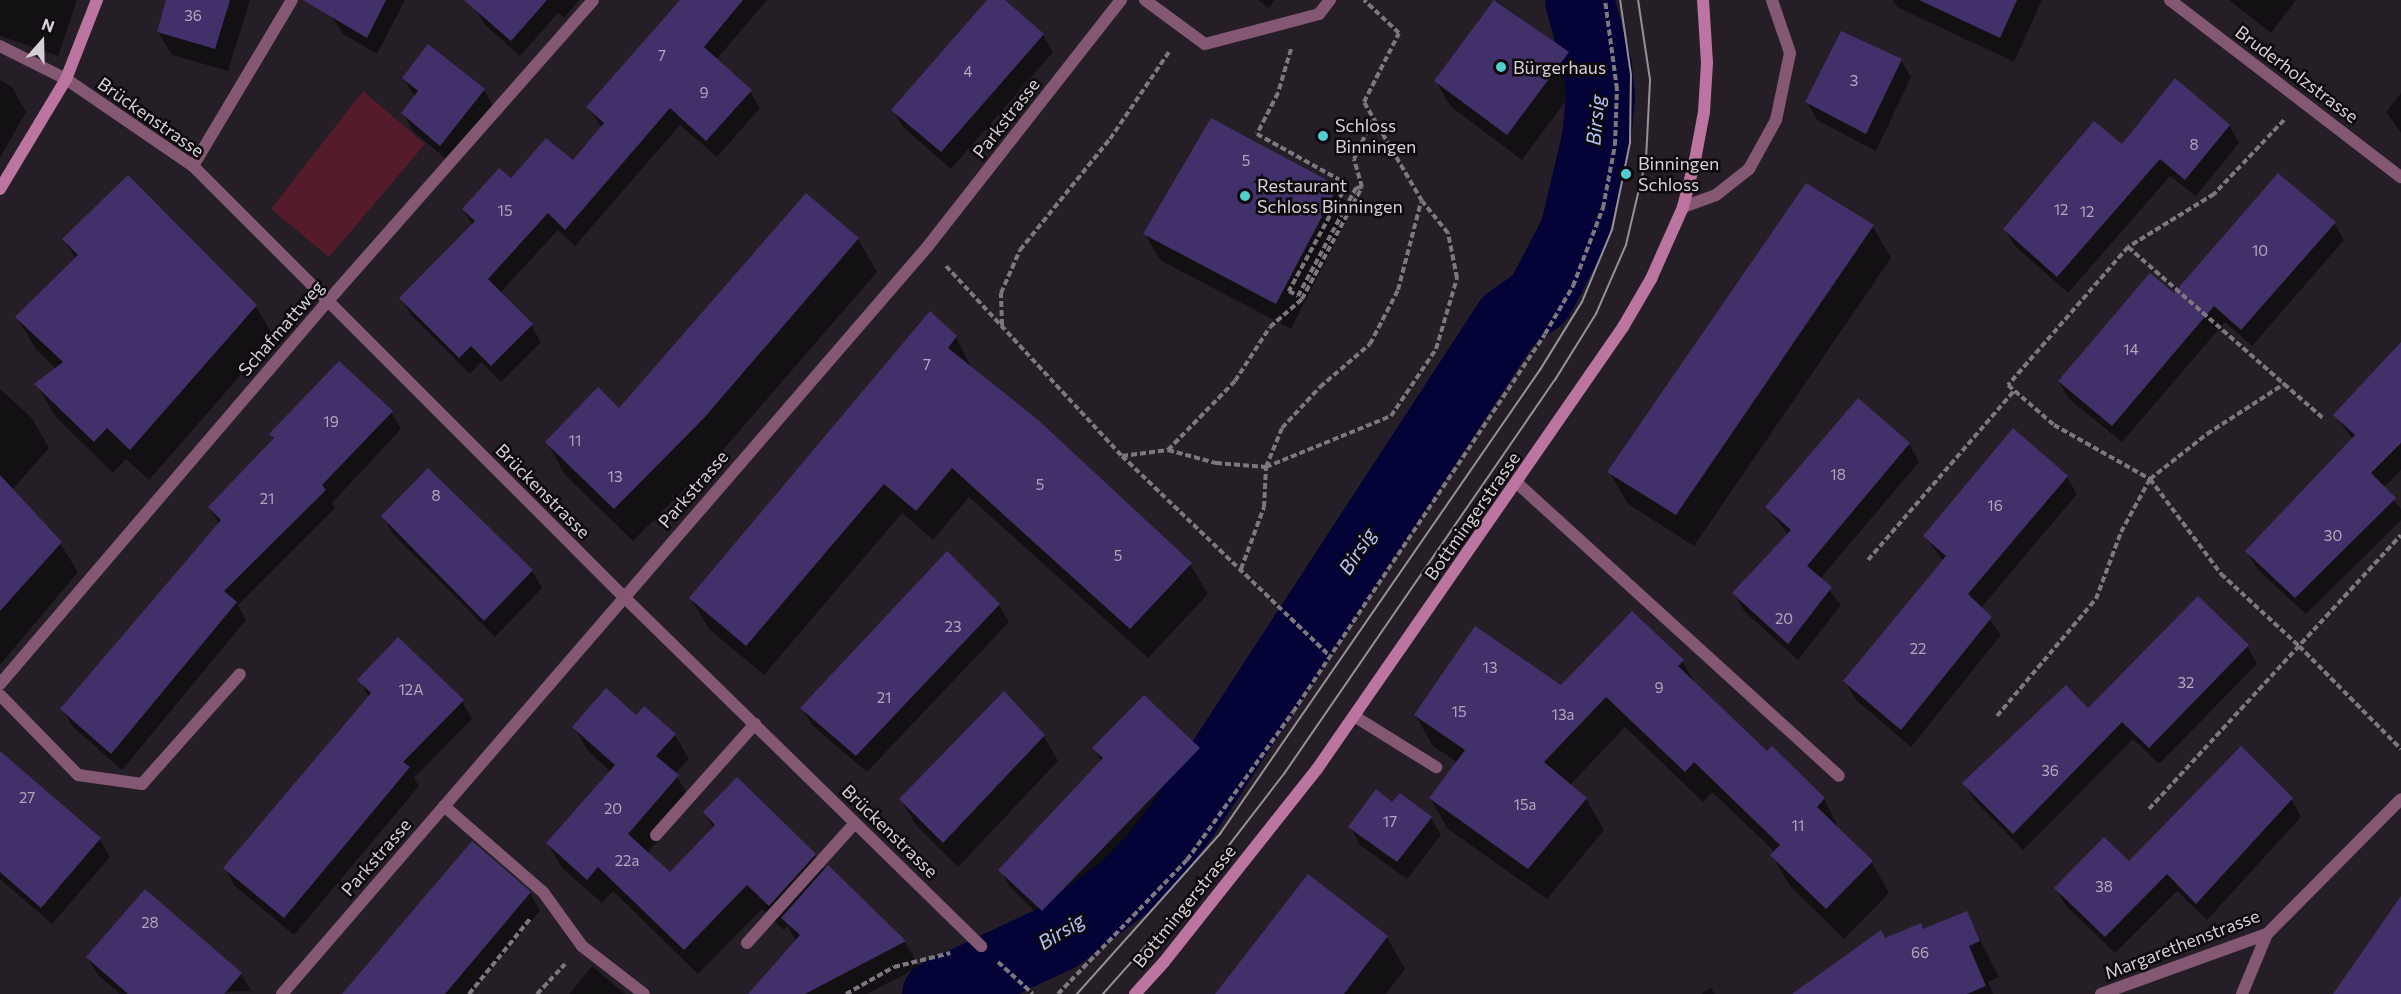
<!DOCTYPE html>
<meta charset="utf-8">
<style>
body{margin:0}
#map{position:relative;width:2401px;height:994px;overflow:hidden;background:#251e27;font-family:Commissioner,sans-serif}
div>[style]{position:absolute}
.green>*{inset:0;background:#551b2a}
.shadow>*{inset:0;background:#0007}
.river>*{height:69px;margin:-34.5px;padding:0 34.5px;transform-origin:34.5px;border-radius:34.5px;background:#040337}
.building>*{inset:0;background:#413069}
.path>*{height:4px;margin-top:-2px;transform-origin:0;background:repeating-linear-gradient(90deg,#7d777e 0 6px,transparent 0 9px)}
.lane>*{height:12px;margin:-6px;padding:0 6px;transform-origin:6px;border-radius:6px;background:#845772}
.street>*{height:12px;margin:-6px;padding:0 6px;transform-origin:6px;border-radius:6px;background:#845772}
.secondary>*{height:12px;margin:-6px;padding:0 6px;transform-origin:6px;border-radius:6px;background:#bc74a0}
.tram>*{height:1.5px;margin:-0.75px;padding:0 0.75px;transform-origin:0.75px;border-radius:0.75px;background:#969097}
.dots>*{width:16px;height:16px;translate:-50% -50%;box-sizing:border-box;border:3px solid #0d090d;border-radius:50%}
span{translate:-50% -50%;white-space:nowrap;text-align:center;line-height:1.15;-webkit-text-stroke:5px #0d090d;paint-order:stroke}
.number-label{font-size:15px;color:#b0a8bb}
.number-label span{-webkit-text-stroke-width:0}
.poi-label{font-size:18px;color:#d5d0d6}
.left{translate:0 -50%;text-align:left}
.street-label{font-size:18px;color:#d5d0d6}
.water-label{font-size:20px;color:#b1c3f7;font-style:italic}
.north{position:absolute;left:12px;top:12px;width:60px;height:60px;-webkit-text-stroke:4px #0d090d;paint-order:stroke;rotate:20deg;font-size:16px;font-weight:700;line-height:24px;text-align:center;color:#d5d0d6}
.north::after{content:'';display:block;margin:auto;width:21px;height:27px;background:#d5d0d6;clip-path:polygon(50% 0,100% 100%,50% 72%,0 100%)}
</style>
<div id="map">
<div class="green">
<i style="clip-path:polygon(363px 91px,425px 144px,329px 257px,271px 209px)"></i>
</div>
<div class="shadow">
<i style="clip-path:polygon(0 0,77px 0,58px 56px,0 36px)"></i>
<i style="clip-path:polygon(168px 0,250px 0,228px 71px,172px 55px,158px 32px)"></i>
<i style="clip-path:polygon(341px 0,405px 0,377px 54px,343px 34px,332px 17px)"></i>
<i style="clip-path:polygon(482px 0,579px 0,564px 18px,558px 13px,520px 56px,484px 24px,475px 8px)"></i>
<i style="clip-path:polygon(682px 0,767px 0,716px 60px,750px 91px,760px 108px,717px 157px,680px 125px,575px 246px,558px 230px,500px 293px,531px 325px,541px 342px,501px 382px,481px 362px,470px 374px,411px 315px,401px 298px,473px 226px,463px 209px,511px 180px,574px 162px,602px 128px,588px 107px)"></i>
<i style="clip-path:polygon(989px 0,1003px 0,1043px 35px,1053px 52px,951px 169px,903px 127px,893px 110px)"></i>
<i style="clip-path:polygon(1258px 0,1275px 0,1269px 8px)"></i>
<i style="clip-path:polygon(1496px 0,1568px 53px,1582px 79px,1522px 160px,1450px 106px,1436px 81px)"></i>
<i style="clip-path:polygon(1893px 0,2042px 0,2014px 62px,1897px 7px)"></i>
<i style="clip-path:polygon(2229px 0,2296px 0,2271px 33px)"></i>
<i style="clip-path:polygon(1901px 60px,1911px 77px,1876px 151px,1817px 120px,1807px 102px)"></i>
<i style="clip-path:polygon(403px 78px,484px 90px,494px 108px,450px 162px,413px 131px,403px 113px,415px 97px)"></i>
<i style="clip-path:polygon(0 80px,12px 87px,26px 112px,0 158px)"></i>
<i style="clip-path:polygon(2401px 93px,2401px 133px,2386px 112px)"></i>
<i style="clip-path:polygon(2229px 125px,2239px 143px,2196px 196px,2170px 176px,2068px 293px,2015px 246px,2005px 229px,2122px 146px)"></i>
<i style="clip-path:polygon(1337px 187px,1351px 212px,1291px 329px,1160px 260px,1145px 234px)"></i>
<i style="clip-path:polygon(2334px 223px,2344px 240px,2252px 346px,2225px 322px,2122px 442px,2069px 399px,2059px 382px,2174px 295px)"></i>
<i style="clip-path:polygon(1873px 227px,1891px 258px,1694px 546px,1628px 504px,1609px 472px)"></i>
<i style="clip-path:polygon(858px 239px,877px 272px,722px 451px,633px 541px,565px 475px,547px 442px,620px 410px)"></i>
<i style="clip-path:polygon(64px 240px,255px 305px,274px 337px,149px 480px,126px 459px,113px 473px,55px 416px,36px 384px,56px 369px,36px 349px,17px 318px,76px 259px)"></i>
<i style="clip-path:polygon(956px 337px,972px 369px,1190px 564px,1208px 594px,1148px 658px,969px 497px,933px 540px,902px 513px,764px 675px,709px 629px,691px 599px)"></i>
<i style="clip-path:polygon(2401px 345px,2401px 470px,2383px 488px,2401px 509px,2401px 520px,2306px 614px,2257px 569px,2247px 551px,2353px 440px,2335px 415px)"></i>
<i style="clip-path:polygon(0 389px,32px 418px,49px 448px,12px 490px,60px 543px,78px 572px,0 665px)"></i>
<i style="clip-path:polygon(391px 412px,401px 429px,332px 503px,335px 508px,238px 605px,246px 620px,122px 770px,72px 726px,62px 709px,219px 524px,210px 508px,274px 440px,271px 434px)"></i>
<i style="clip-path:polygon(1909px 444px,1919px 462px,1820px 579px,1841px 605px,1798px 660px,1744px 611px,1734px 593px,1788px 535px,1767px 507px)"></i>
<i style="clip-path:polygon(2067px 477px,2077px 494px,1981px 608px,2001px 635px,1911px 747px,1855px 699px,1845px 681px,1944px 562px,1925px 537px)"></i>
<i style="clip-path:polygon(383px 517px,532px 571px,542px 588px,495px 637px,393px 534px)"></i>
<i style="clip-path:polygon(947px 553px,999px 605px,1009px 622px,867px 772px,812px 725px,802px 708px)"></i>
<i style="clip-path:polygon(2247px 646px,2257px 664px,2159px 764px,2133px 739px,2023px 850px,1974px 800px,1964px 783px,2088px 710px)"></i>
<i style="clip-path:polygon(1682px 661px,1698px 688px,1767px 753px,1824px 798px,1840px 832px,1871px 861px,1889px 893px,1844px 939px,1790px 886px,1772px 855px,1775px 852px,1712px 792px,1703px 802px,1625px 727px,1570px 785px,1586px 799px,1604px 830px,1547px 899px,1448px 829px,1430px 798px,1457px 762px,1433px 746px,1415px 715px)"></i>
<i style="clip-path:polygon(359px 680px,462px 701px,472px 719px,414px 778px,419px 786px,294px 935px,235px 886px,225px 868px,369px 697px)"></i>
<i style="clip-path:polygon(636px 717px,675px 735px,689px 759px,675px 774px,692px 801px,647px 853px,670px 874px,714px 829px,704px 812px,815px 855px,825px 871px,828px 867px,905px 942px,919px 967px,867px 994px,750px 994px,796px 941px,787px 926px,784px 930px,762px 909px,698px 974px,613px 891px,602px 903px,562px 868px,548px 844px,611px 772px,588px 751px,574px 727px)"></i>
<i style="clip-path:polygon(1043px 735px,1058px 761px,958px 867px,916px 825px,901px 800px)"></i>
<i style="clip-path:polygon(1094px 749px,1199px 749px,1209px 766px,1052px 928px,1010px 887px,1000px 870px,1102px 762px)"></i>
<i style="clip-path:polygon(0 761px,100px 839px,110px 857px,52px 924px,0 879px)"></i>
<i style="clip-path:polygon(2291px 799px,2301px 817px,2207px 920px,2177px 891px,2115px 953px,2066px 906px,2056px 888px)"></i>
<i style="clip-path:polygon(1393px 804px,1431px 818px,1441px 835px,1407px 879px,1360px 845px,1350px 827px)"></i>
<i style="clip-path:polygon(530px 893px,540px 911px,469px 994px,351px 994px)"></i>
<i style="clip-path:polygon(1966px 912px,1999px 977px,1988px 982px,1993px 994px,1794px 994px)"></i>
<i style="clip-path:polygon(1387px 937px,1405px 969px,1386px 994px,1217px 994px)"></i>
<i style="clip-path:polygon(88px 958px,241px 974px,251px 991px,120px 994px,98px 975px)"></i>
<i style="clip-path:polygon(592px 966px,625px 994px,569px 994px)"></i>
<i style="clip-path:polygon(1711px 988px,1715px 994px,1701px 994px)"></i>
</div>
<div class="river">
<i style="left:936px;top:994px;width:136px;rotate:-25.2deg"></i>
<i style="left:1059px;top:936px;width:84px;rotate:-37.3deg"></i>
<i style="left:1126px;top:885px;width:40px;rotate:-46deg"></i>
<i style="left:1154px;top:856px;width:51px;rotate:-52.9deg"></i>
<i style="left:1185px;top:815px;width:590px;rotate:-56.9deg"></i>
<i style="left:1507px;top:321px;width:39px;rotate:-36deg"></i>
<i style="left:1539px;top:298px;width:76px;rotate:-62.4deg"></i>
<i style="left:1574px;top:231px;width:96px;rotate:-76.7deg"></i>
<i style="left:1596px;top:138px;width:42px;rotate:-84.6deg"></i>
<i style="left:1600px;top:96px;width:30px;rotate:-96deg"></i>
<i style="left:1597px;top:66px;width:68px;rotate:-105.3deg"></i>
</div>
<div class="building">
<i style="clip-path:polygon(166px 0,230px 0,215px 49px,157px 32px)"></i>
<i style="clip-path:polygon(303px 0,386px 0,367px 38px)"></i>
<i style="clip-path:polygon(464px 0,547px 0,511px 41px)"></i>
<i style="clip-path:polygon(680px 0,743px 0,704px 47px,752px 90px,706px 141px,670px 108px,565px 230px,548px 213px,488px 279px,533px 324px,491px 366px,471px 346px,459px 358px,399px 298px,475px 221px,462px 209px,499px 168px,511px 178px,546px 138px,573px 160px,604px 123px,586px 107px)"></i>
<i style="clip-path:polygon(987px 0,1005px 0,1044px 34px,941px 152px,891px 110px)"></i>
<i style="clip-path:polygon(1494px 0,1569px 52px,1507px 135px,1434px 81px)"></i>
<i style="clip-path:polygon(1919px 0,2017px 0,2000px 38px)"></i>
<i style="clip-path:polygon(1841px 31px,1902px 59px,1866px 134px,1805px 102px)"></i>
<i style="clip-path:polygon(428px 44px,485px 89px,440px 146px,401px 113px,418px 91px,402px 78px)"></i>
<i style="clip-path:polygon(2175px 78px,2230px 125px,2185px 180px,2160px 159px,2057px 277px,2003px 229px,2094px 121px,2122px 144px)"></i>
<i style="clip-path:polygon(1211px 118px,1338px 186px,1276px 304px,1143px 234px)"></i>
<i style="clip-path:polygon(2278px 173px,2336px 222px,2241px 330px,2214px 306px,2112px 426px,2058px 381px,2150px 273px,2174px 293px)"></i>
<i style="clip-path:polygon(128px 175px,257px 305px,130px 450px,107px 428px,94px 442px,34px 384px,63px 362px,15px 317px,78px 255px,62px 239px)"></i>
<i style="clip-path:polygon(1806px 183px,1874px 225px,1676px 515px,1607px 472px)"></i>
<i style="clip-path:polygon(806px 193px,859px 238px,704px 418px,614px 509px,545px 442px,598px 387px,619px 408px)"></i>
<i style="clip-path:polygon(930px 311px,957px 336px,948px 348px,1037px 419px,1192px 563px,1130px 629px,952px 468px,916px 511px,884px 484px,746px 646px,689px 598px)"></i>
<i style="clip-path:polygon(2401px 342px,2401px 443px,2371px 473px,2396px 498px,2295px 598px,2245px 551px,2355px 435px,2333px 415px)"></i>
<i style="clip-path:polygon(339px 361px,393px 411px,322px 485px,326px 490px,224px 591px,237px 602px,111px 754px,60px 709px,221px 520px,208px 507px,274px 438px,269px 434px)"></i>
<i style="clip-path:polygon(1858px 398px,1910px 443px,1807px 566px,1832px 587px,1788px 644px,1732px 593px,1791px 530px,1765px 507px)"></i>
<i style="clip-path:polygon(2013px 428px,2068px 476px,1968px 594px,1992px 617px,1901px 730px,1843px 681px,1946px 556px,1923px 536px)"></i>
<i style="clip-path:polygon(428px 468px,533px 570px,484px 621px,381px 516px)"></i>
<i style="clip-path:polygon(0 475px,62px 542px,0 611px)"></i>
<i style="clip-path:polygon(947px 551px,1000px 604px,856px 756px,800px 708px)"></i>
<i style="clip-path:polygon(2198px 596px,2249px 645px,2149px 748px,2122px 722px,2013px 834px,1962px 783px,2066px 685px,2088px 708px)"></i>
<i style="clip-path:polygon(1632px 611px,1684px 660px,1678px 666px,1767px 751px,1772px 746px,1825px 798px,1817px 807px,1873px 861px,1826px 909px,1770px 855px,1780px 845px,1694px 762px,1685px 772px,1606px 697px,1544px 762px,1587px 798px,1528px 869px,1429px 798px,1465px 750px,1414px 715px,1475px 626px,1561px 685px)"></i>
<i style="clip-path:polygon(398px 637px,464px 700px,403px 762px,410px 767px,284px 918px,223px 868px,371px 693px,357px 680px)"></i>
<i style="clip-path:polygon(606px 688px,636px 715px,644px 706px,676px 734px,656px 756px,679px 775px,628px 834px,670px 872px,715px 825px,703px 812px,737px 777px,816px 854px,769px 906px,747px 885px,684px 950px,598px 867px,587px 880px,546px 843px,615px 765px,572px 727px)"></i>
<i style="clip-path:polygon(1004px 691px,1045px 735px,943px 843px,899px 799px)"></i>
<i style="clip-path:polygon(1144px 695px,1200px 748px,1042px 911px,998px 870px,1103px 758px,1092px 748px)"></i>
<i style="clip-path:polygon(2241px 746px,2293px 798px,2196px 904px,2167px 874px,2105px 937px,2054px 888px,2104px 837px,2129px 861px)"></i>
<i style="clip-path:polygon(0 751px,101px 838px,41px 908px,0 872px)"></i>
<i style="clip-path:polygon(1376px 789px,1392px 802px,1400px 793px,1432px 817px,1397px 862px,1348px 827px)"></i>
<i style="clip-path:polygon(472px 841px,531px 892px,445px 994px,342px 994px)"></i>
<i style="clip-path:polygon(828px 865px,906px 941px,805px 994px,748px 994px,800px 935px,781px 918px)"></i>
<i style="clip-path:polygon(1308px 874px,1388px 936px,1344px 994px,1215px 994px)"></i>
<i style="clip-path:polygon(145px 889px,242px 973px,224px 994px,128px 994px,86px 957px)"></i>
<i style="clip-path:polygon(2401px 896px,2401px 994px,2333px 994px)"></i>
<i style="clip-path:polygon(1967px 911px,1980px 941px,1969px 946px,1986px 986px,1967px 994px,1792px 994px,1881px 930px,1885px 938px,1921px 923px,1923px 929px)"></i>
</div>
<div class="path">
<i style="left:1291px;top:49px;width:46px;rotate:106.5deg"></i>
<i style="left:1278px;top:93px;width:46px;rotate:117.1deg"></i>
<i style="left:1257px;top:134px;width:103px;rotate:29.1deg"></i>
<i style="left:1347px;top:184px;width:122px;rotate:118.5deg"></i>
<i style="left:1289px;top:291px;width:10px;rotate:29deg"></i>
<i style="left:1298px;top:296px;width:123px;rotate:-61.8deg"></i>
<i style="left:1356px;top:188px;width:6px;rotate:-9deg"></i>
<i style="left:2284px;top:120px;width:102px;rotate:133.4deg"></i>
<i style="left:2214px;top:194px;width:101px;rotate:148.4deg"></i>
<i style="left:2128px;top:247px;width:183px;rotate:131deg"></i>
<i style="left:2008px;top:385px;width:61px;rotate:41deg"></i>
<i style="left:2054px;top:425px;width:110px;rotate:29.4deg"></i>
<i style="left:2150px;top:479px;width:119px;rotate:53.2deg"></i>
<i style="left:2221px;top:574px;width:106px;rotate:42.7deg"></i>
<i style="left:2299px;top:646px;width:145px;rotate:45.3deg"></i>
<i style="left:2128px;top:247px;width:208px;rotate:41.3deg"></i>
<i style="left:946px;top:266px;width:259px;rotate:47.2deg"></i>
<i style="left:1122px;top:456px;width:286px;rotate:43.9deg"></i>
<i style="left:1002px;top:325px;width:32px;rotate:-92deg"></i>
<i style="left:1001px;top:293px;width:47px;rotate:-66.2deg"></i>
<i style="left:1020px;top:250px;width:143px;rotate:-51deg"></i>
<i style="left:1110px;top:139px;width:105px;rotate:-55.9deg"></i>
<i style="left:1168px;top:450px;width:96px;rotate:-45.8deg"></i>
<i style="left:1235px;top:381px;width:64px;rotate:-57.1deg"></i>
<i style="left:1270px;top:327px;width:43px;rotate:-41.2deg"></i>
<i style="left:1302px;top:299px;width:127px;rotate:-61.8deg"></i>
<i style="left:1362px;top:187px;width:29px;rotate:-106deg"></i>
<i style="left:1354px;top:159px;width:42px;rotate:-64.7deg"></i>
<i style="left:1122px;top:456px;width:46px;rotate:-7.4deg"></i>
<i style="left:1168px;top:450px;width:50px;rotate:15.2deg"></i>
<i style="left:1216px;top:463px;width:50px;rotate:4.6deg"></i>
<i style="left:1266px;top:467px;width:135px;rotate:-22.2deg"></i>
<i style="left:1391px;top:416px;width:81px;rotate:-56.1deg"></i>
<i style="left:1436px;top:349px;width:74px;rotate:-73.5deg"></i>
<i style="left:1457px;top:278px;width:46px;rotate:-101.3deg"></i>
<i style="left:1448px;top:233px;width:41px;rotate:-129.1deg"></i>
<i style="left:1422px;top:201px;width:115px;rotate:-120.4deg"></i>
<i style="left:1364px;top:102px;width:77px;rotate:-63.1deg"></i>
<i style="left:1399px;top:33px;width:48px;rotate:-136.7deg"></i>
<i style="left:1868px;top:560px;width:223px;rotate:-49.2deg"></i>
<i style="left:1241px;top:569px;width:66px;rotate:-69.6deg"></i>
<i style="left:1264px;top:507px;width:40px;rotate:-87.1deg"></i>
<i style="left:1266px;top:467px;width:42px;rotate:-67.7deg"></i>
<i style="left:1282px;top:428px;width:56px;rotate:-47.2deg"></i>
<i style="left:1320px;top:387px;width:66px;rotate:-40.7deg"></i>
<i style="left:1370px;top:344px;width:61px;rotate:-62.6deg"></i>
<i style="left:1398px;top:290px;width:91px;rotate:-75.4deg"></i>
<i style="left:1997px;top:716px;width:153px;rotate:-49.8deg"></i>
<i style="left:2096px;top:599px;width:72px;rotate:-69.5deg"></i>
<i style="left:2121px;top:532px;width:60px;rotate:-61.3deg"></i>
<i style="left:2150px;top:479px;width:73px;rotate:-38.3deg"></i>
<i style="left:2207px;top:434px;width:92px;rotate:-33deg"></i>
<i style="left:2284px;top:384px;width:52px;rotate:41.1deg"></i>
<i style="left:2149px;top:809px;width:372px;rotate:-47.4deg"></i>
<i style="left:998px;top:962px;width:47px;rotate:42.4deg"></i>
<i style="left:469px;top:994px;width:97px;rotate:-50.9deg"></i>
<i style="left:537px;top:994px;width:41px;rotate:-47deg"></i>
<i style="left:846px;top:994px;width:55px;rotate:-29.4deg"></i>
<i style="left:894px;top:967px;width:58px;rotate:-14deg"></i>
<i style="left:1058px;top:994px;width:186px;rotate:-46.1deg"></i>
<i style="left:1187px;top:860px;width:182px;rotate:-54.4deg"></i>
<i style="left:1293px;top:712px;width:454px;rotate:-56.3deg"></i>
<i style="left:1545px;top:334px;width:56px;rotate:-59.7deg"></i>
<i style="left:1573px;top:286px;width:84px;rotate:-69deg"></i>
<i style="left:1603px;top:208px;width:64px;rotate:-79.2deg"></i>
<i style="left:1615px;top:145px;width:56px;rotate:-88deg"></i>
<i style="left:1617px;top:89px;width:90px;rotate:-97.7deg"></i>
</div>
<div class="lane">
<i style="left:1145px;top:0;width:74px;rotate:36.3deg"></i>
<i style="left:1205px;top:44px;width:118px;rotate:-14.7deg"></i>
<i style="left:1319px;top:14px;width:18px;rotate:-52deg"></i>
<i style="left:0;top:46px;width:74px;rotate:26.6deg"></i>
<i style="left:1683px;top:207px;width:35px;rotate:-20deg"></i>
<i style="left:1716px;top:195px;width:42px;rotate:-38.2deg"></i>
<i style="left:1749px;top:169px;width:56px;rotate:-61.1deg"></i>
<i style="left:1776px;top:120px;width:68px;rotate:-78.2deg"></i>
<i style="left:1790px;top:53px;width:56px;rotate:-108.8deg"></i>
<i style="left:1517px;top:483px;width:435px;rotate:42.3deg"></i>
<i style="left:0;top:695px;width:112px;rotate:45.7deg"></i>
<i style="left:78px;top:775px;width:65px;rotate:8deg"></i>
<i style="left:142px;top:784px;width:147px;rotate:-48.3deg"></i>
<i style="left:1354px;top:716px;width:97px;rotate:31.9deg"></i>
<i style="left:444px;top:806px;width:131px;rotate:41deg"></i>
<i style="left:543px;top:892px;width:67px;rotate:54.2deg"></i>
<i style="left:582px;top:946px;width:78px;rotate:37.7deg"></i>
<i style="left:656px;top:835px;width:149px;rotate:-48.3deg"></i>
<i style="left:747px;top:943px;width:161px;rotate:-48deg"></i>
</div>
<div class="street">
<i style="left:2170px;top:0;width:291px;rotate:37.5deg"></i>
<i style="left:66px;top:79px;width:154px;rotate:34.4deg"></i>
<i style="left:193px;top:166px;width:608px;rotate:45deg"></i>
<i style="left:623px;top:596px;width:501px;rotate:44.35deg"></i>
<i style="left:193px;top:166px;width:193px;rotate:-59.2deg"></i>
<i style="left:0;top:684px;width:503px;rotate:-49.44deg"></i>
<i style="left:327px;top:302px;width:402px;rotate:-48.6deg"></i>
<i style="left:282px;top:994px;width:988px;rotate:-49.18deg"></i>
<i style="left:928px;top:246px;width:313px;rotate:-51.9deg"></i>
<i style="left:2101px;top:994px;width:177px;rotate:-19.9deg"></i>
<i style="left:2267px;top:934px;width:190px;rotate:-45.2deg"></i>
<i style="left:2242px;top:994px;width:65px;rotate:-67.4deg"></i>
</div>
<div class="secondary">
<i style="left:0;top:189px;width:128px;rotate:-59deg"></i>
<i style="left:66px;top:79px;width:85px;rotate:-68.6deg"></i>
<i style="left:1135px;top:994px;width:43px;rotate:-47.8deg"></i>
<i style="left:1164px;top:962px;width:246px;rotate:-51.6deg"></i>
<i style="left:1317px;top:769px;width:538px;rotate:-55.3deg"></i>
<i style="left:1623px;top:327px;width:56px;rotate:-59.7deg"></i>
<i style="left:1651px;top:279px;width:79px;rotate:-66deg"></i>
<i style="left:1683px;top:207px;width:49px;rotate:-75.7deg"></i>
<i style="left:1695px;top:160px;width:49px;rotate:-79.4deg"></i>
<i style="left:1704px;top:112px;width:49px;rotate:-86.5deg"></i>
<i style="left:1707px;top:63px;width:63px;rotate:-93.6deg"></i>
</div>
<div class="tram">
<i style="left:1077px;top:994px;width:215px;rotate:-48.2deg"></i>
<i style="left:1220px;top:834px;width:564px;rotate:-55.41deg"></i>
<i style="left:1540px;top:370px;width:80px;rotate:-58.3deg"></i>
<i style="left:1582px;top:302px;width:78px;rotate:-67.4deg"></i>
<i style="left:1612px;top:230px;width:89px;rotate:-78.3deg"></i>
<i style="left:1630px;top:143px;width:68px;rotate:-89.2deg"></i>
<i style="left:1631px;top:75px;width:76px;rotate:-98.3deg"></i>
<i style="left:1103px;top:994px;width:131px;rotate:-48.4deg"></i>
<i style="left:1190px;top:896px;width:154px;rotate:-52.4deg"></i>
<i style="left:1284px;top:774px;width:478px;rotate:-55.5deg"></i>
<i style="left:1555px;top:380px;width:78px;rotate:-58.2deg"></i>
<i style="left:1596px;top:314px;width:75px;rotate:-66.5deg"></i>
<i style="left:1626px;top:245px;width:87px;rotate:-76.8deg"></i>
<i style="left:1646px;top:160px;width:80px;rotate:-87.1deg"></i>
<i style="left:1650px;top:80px;width:81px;rotate:-98.5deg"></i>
</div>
<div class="dots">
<i style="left:1501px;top:67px;background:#52cdcf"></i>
<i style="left:1323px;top:136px;background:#52cdcf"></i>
<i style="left:1626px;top:174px;background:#52cdcf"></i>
<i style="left:1245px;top:196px;background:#52cdcf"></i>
</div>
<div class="number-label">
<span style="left:193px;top:16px">36</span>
<span style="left:662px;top:56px">7</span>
<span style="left:968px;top:72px">4</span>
<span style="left:1854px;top:81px">3</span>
<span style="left:704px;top:93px">9</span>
<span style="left:2194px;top:145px">8</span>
<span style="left:1246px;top:161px">5</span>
<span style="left:2061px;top:210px">12</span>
<span style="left:505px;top:211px">15</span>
<span style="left:2087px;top:212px">12</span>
<span style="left:2260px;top:251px">10</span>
<span style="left:2131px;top:350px">14</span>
<span style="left:927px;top:365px">7</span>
<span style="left:331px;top:422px">19</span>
<span style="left:575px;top:441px">11</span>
<span style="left:1838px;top:475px">18</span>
<span style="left:615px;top:477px">13</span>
<span style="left:1040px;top:485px">5</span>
<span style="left:436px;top:496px">8</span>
<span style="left:267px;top:499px">21</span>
<span style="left:1995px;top:506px">16</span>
<span style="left:2333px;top:536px">30</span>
<span style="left:1118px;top:556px">5</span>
<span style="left:1784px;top:619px">20</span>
<span style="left:953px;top:627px">23</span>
<span style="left:1918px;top:649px">22</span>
<span style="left:1490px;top:668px">13</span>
<span style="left:2186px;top:683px">32</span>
<span style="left:1659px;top:688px">9</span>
<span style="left:411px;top:690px">12A</span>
<span style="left:884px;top:698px">21</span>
<span style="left:1459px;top:712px">15</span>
<span style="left:1563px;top:715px">13a</span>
<span style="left:2050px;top:771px">36</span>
<span style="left:27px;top:798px">27</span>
<span style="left:1525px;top:805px">15a</span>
<span style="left:613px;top:809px">20</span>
<span style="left:1390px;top:822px">17</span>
<span style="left:1798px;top:826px">11</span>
<span style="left:627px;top:861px">22a</span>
<span style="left:2104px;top:887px">38</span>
<span style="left:150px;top:923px">28</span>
<span style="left:1920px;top:953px">66</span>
</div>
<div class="poi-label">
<span class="left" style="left:1513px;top:67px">Bürgerhaus</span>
<span class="left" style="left:1335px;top:136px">Schloss<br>Binningen</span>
<span class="left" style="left:1638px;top:174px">Binningen<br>Schloss</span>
<span class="left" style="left:1257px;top:196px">Restaurant<br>Schloss Binningen</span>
</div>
<div class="street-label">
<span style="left:2297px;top:74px;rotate:37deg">Bruderholzstrasse</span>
<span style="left:151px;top:117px;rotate:35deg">Brückenstrasse</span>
<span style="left:1006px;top:118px;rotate:-52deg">Parkstrasse</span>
<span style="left:281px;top:328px;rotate:-49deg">Schafmattweg</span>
<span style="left:693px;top:489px;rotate:-49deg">Parkstrasse</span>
<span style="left:543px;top:491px;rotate:45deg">Brückenstrasse</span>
<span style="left:1472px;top:516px;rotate:-55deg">Bottmingerstrasse</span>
<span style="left:890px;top:831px;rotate:44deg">Brückenstrasse</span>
<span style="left:376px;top:857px;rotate:-49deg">Parkstrasse</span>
<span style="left:1184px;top:906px;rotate:-51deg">Bottmingerstrasse</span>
<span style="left:2182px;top:944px;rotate:-21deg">Margarethenstrasse</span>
</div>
<div class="water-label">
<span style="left:1595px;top:120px;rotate:-85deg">Birsig</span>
<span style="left:1357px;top:551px;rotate:-57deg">Birsig</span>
<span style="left:1061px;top:931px;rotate:-32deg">Birsig</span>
</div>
<div class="north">N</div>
</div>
